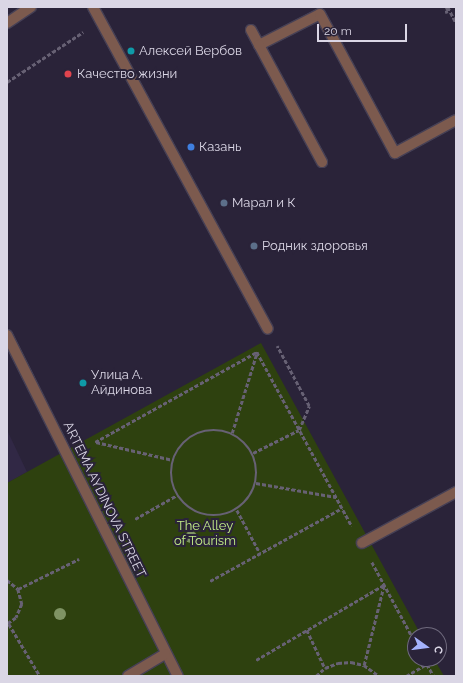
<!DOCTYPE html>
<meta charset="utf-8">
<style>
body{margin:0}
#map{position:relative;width:463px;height:683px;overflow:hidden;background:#2a2339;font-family:Raleway,sans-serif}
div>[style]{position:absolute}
.built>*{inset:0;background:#312845}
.green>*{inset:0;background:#2e410f}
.path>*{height:2.5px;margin-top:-1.25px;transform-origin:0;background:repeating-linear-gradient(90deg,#676174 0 4px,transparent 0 6px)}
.path>.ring{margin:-1.25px;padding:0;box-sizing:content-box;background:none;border:2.5px solid #676174;border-radius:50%}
.roads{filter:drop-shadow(1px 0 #464055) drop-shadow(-1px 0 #464055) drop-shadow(0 1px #464055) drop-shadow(0 -1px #464055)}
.service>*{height:10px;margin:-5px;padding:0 5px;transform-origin:5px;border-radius:5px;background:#7c5a4e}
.pedestrian>*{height:10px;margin:-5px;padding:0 5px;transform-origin:5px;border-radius:5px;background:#7c5a4e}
.minor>*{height:10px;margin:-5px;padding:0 5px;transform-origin:5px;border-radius:5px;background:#7c5a4e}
.tertiary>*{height:10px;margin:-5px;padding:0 5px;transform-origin:5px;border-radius:5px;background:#7c5a4e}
.trees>*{width:12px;height:12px;margin:-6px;border-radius:50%;background:#7f9364}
.dots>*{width:11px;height:11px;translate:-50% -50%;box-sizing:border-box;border:2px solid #2a2339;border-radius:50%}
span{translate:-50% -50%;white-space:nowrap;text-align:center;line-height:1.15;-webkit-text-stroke:4px #2a2339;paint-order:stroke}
.poi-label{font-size:13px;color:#dad6e5}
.left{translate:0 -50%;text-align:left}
.street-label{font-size:13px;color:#dad6e5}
.park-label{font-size:13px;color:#c4ef88}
.frame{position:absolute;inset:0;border:8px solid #dad6e5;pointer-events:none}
.north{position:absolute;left:407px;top:627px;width:40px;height:40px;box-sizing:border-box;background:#2a2339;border:1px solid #706b7e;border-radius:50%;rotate:104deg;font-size:11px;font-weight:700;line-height:16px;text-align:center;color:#dad6e5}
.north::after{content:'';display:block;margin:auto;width:14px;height:18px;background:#a4b2fc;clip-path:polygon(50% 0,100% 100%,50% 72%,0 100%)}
.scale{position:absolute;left:317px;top:24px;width:90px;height:18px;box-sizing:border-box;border:2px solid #dad6e5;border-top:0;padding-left:5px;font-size:12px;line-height:14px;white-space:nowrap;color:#dad6e5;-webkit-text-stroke:3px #2a2339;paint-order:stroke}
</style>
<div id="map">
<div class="built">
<i style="clip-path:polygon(7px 430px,27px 472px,7px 483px)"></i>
</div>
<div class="green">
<i style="clip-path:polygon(261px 343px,421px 635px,415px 635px,415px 659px,434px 659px,444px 676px,7px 676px,7px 483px)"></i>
</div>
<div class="path">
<i style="left:448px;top:7px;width:18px;rotate:63deg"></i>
<i style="left:445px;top:12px;width:3px;rotate:-18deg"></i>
<i style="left:448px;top:11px;width:4px;rotate:-117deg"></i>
<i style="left:7px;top:82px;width:91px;rotate:-33.3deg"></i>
<i class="ring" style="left:171px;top:430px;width:83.5px;height:83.5px"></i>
<i style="left:232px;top:433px;width:85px;rotate:-72.8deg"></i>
<i style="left:95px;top:442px;width:185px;rotate:-29.1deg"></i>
<i style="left:257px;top:352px;width:198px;rotate:61.4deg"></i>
<i style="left:96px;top:442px;width:79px;rotate:13.2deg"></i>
<i style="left:253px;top:453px;width:51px;rotate:-26.6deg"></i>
<i style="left:299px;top:430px;width:26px;rotate:-67deg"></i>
<i style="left:309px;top:406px;width:68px;rotate:-118.1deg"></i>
<i style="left:256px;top:483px;width:81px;rotate:9.9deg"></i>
<i style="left:237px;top:510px;width:49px;rotate:61.9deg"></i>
<i style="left:135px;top:519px;width:48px;rotate:-29.7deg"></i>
<i style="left:372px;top:562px;width:91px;rotate:61.7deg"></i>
<i style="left:7px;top:580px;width:14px;rotate:39deg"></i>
<i style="left:18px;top:589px;width:16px;rotate:75deg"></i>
<i style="left:22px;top:604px;width:15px;rotate:113deg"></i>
<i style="left:16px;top:618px;width:11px;rotate:146deg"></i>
<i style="left:210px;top:581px;width:151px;rotate:-28.9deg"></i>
<i style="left:18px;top:589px;width:68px;rotate:-26.2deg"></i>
<i style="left:9px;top:624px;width:61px;rotate:59.2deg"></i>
<i style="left:307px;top:630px;width:42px;rotate:64.7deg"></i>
<i style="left:424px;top:659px;width:20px;rotate:60deg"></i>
<i style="left:256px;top:660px;width:148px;rotate:-30.4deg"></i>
<i style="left:364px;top:665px;width:82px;rotate:-76deg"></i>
<i style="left:316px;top:676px;width:12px;rotate:-42deg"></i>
<i style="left:325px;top:668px;width:14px;rotate:-21deg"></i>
<i style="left:338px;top:663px;width:13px;rotate:-4deg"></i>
<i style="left:351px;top:662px;width:13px;rotate:13deg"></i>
<i style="left:364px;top:665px;width:19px;rotate:36deg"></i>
<i style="left:406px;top:676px;width:24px;rotate:-30deg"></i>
</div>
<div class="roads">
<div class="service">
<i style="left:93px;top:7px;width:366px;rotate:61.5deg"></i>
<i style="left:251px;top:30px;width:17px;rotate:62deg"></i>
<i style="left:259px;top:45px;width:68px;rotate:-26.9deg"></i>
<i style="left:320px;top:14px;width:158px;rotate:61.7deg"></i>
<i style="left:395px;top:153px;width:69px;rotate:-28.4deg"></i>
<i style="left:259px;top:45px;width:133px;rotate:61.7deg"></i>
</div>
<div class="pedestrian">
<i style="left:362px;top:543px;width:107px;rotate:-28.5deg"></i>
</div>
<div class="minor">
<i style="left:7px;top:335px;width:381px;rotate:63.4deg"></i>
<i style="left:128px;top:676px;width:43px;rotate:-30.7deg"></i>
</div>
<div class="tertiary">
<i style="left:7px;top:23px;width:29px;rotate:-34deg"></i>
</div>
</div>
<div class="trees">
<i style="left:191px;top:537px"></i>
<i style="left:60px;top:614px"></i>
</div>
<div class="dots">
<i style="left:131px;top:51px;background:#0f9aa8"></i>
<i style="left:68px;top:74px;background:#e0444e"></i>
<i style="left:191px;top:147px;background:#3f7fe0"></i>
<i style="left:224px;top:203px;background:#5c6f8a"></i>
<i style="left:254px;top:246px;background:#5c6f8a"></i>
<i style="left:83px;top:383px;background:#0f9aa8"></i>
</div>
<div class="poi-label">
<span class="left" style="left:139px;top:51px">Алексей Вербов</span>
<span class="left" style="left:77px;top:74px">Качество жизни</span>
<span class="left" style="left:199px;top:147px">Казань</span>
<span class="left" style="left:232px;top:203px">Марал и К</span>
<span class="left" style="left:262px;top:246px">Родник здоровья</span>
<span class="left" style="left:91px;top:383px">Улица А.<br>Айдинова</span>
</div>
<div class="street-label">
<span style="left:104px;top:500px;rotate:64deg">ARTEMA AYDINOVA STREET</span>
</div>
<div class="park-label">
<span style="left:205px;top:534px">The Alley<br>of Tourism</span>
</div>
<div class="frame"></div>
<div class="north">С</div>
<div class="scale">20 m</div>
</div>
